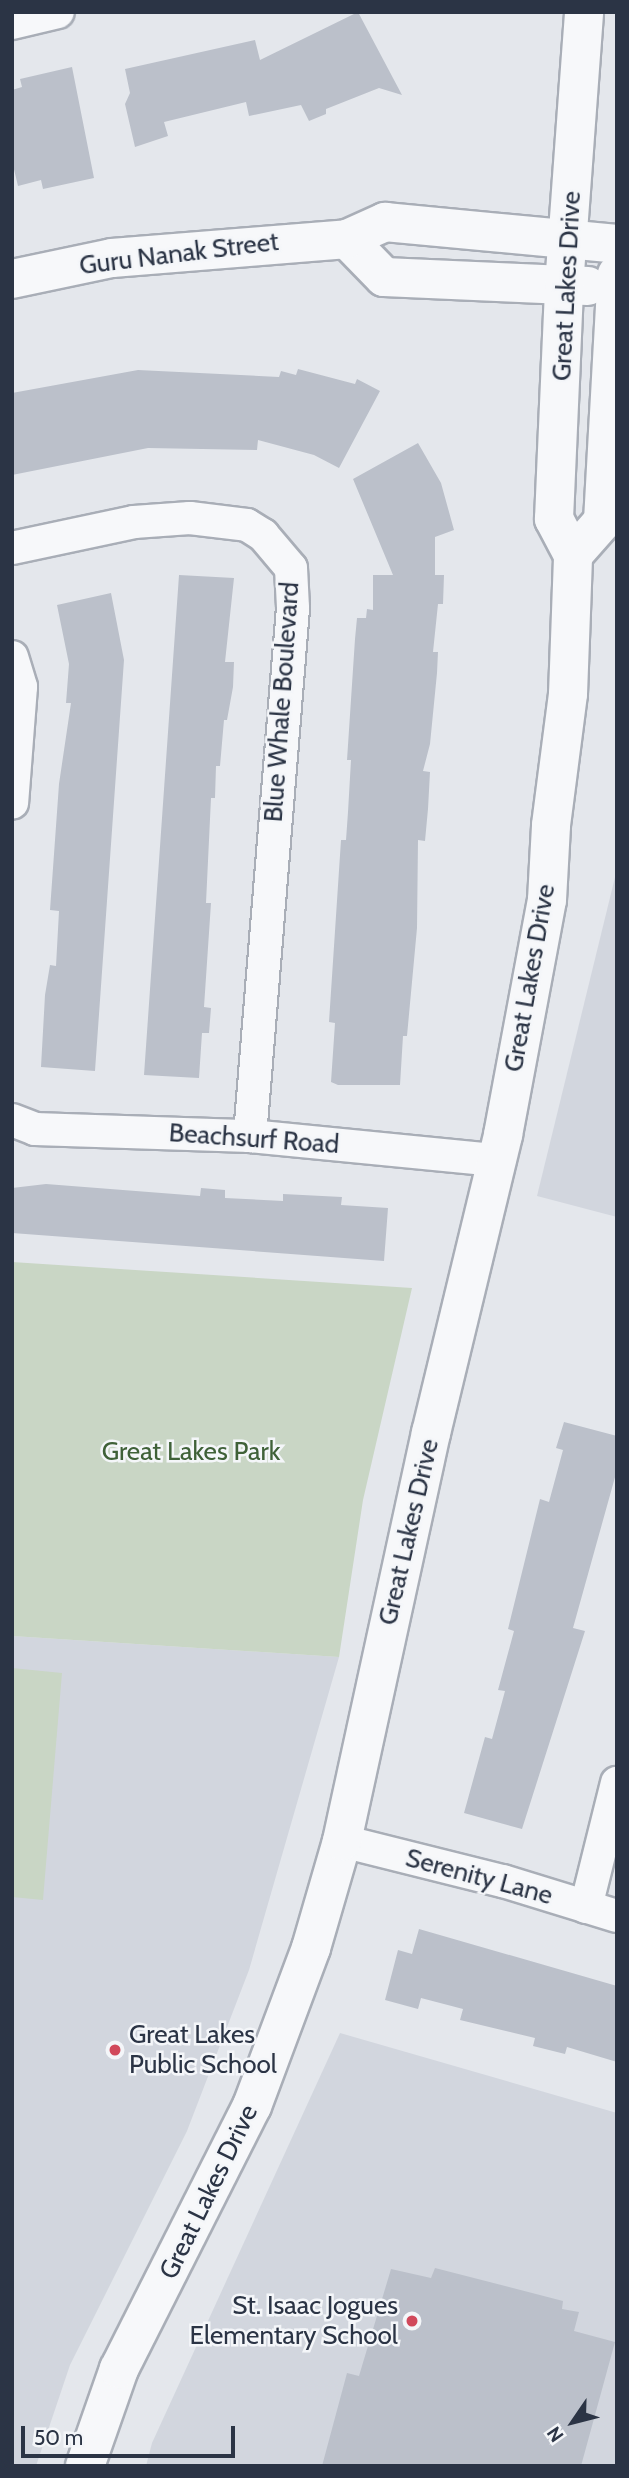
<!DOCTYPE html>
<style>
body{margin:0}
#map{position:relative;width:629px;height:2478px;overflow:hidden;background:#e4e7ec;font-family:Cabin,sans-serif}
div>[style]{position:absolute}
.built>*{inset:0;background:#d2d6de}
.green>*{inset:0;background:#c9d6c5}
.building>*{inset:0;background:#bbc0ca}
.roads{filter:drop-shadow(2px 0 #a9aeb7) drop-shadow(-2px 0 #a9aeb7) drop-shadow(0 2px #a9aeb7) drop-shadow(0 -2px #a9aeb7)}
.minor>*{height:32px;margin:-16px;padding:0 16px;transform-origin:16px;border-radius:16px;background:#f7f8fa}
.tertiary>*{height:38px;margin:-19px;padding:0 19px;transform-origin:19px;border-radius:19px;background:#f7f8fa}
.dots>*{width:19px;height:19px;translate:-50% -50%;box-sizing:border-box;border:4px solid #f4f6f9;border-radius:50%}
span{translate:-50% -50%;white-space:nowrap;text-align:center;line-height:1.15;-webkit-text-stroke:5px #f4f6f9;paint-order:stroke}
.street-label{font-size:26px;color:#2b3445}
.park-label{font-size:26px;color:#3f6138}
.poi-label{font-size:26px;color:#2b3445}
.left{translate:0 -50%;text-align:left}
.right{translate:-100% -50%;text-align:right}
.frame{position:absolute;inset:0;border:14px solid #2b3445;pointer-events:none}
.north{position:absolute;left:538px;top:2387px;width:70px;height:70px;-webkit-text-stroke:5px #f4f6f9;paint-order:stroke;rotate:235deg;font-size:19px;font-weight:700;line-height:28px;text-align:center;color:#2b3445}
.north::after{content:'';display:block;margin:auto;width:24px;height:32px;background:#2b3445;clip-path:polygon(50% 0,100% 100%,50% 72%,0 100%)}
.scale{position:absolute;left:21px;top:2426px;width:214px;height:32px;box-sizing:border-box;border:4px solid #2b3445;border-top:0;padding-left:9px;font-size:21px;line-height:24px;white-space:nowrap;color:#2b3445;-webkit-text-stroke:5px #f4f6f9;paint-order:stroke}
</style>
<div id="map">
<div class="built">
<i style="clip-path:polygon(617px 869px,617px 1217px,537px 1196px)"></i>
<i style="clip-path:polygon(12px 1636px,339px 1657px,249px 1970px,187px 2131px,70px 2365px,36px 2466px,12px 2466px)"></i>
<i style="clip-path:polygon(340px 2033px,617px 2113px,617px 2466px,146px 2466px,152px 2443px)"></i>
</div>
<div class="green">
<i style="clip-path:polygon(12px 1262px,412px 1288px,363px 1500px,339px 1657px,12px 1636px)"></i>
<i style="clip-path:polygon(12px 1668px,62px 1673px,43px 1900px,12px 1897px)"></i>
</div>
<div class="building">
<i style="clip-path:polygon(358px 12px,402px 95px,379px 88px,326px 109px,326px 114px,309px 121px,301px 105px,249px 116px,246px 102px,164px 122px,168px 136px,135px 147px,125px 104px,130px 93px,125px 69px,255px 40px,260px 60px)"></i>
<i style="clip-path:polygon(72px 67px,94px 178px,43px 189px,41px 180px,18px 186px,12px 161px,12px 90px,22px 87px,20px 79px)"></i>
<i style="clip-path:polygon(298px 369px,355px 384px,357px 379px,380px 391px,339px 468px,314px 455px,258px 440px,257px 450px,148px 448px,12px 475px,12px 393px,138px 370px,279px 377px,281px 371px,296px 375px)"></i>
<i style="clip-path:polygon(418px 443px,441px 483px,454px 530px,435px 537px,435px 575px,444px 575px,443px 604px,438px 604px,433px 652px,438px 652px,437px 673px,430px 744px,423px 771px,430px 772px,428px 809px,425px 841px,418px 840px,417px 928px,407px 1036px,403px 1036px,400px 1085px,338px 1085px,331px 1082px,335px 1023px,329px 1022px,341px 840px,346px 840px,348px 812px,351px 760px,347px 760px,355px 639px,357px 618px,366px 618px,367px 609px,373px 610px,373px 575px,393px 575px,353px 479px)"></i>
<i style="clip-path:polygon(179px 575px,234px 578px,225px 662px,234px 662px,233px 687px,227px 720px,224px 720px,220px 766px,216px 766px,215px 798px,211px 798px,206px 903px,211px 903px,204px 1007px,211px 1008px,209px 1033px,202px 1033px,199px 1078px,144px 1075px)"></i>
<i style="clip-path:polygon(111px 593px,124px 660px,95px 1071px,41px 1067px,45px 995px,50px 965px,56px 966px,59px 911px,50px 910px,59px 784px,71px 703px,66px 703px,69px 664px,57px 605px)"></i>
<i style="clip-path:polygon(46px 1184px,200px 1196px,201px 1188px,225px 1190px,225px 1198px,283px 1201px,283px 1194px,342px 1197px,341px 1205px,388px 1208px,384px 1261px,12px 1233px,12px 1188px)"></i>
<i style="clip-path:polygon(564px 1422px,617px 1436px,617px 1470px,573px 1628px,585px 1631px,522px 1829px,464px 1813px,485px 1737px,492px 1739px,505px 1691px,498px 1690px,514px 1631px,508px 1629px,540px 1499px,549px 1502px,563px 1450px,556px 1448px)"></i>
<i style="clip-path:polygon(419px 1929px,617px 1986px,617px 2062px,567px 2047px,565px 2054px,533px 2046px,535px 2038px,460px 2020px,463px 2009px,421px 1998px,418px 2009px,385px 2000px,398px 1950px,412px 1954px)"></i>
<i style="clip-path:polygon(435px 2268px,563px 2301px,562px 2309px,579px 2312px,574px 2331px,615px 2342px,581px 2466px,322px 2466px,347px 2373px,359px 2376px,391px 2269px,431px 2278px)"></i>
</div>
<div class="roads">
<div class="minor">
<i style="left:12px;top:23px;width:47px;rotate:-13.4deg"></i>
<i style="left:12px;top:548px;width:125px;rotate:-12deg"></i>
<i style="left:134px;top:522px;width:56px;rotate:-4.1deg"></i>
<i style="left:190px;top:518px;width:57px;rotate:7deg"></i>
<i style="left:247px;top:525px;width:19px;rotate:32deg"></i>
<i style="left:263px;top:535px;width:43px;rotate:49.7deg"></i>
<i style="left:291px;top:568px;width:40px;rotate:87.1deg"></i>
<i style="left:293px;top:608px;width:530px;rotate:94.66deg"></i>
<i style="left:12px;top:657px;width:31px;rotate:73deg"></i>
<i style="left:21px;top:687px;width:116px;rotate:94.4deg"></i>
<i style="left:12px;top:1120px;width:25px;rotate:21deg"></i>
<i style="left:35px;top:1129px;width:215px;rotate:1.9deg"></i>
<i style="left:250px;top:1136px;width:247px;rotate:5.6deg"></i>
<i style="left:342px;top:1841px;width:166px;rotate:14deg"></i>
<i style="left:503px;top:1881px;width:119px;rotate:17.1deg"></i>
<i style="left:586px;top:1907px;width:128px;rotate:-76deg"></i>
</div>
<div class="tertiary">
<i style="left:347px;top:239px;width:53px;rotate:45.8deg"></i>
<i style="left:384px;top:277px;width:204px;rotate:2.5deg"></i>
<i style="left:12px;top:279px;width:102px;rotate:-11.9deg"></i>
<i style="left:112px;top:258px;width:236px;rotate:-4.6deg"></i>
<i style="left:347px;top:239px;width:42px;rotate:-24.1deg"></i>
<i style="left:385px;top:222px;width:233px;rotate:5.4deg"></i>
<i style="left:573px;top:555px;width:45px;rotate:-48.6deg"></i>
<i style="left:603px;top:521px;width:247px;rotate:-86.8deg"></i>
<i style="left:85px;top:2466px;width:103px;rotate:-70.7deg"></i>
<i style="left:119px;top:2369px;width:295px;rotate:-63.2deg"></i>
<i style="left:252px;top:2106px;width:169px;rotate:-69.5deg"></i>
<i style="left:311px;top:1948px;width:111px;rotate:-73.8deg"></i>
<i style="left:342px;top:1841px;width:418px;rotate:-77.7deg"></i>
<i style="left:431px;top:1433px;width:307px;rotate:-76.4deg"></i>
<i style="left:503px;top:1135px;width:239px;rotate:-79.4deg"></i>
<i style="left:547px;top:900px;width:75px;rotate:-86.9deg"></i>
<i style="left:551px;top:825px;width:132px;rotate:-82.6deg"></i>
<i style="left:568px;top:694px;width:139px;rotate:-87.9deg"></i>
<i style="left:573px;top:555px;width:41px;rotate:-117.8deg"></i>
<i style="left:554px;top:519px;width:233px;rotate:-87.5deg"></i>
<i style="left:564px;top:286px;width:275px;rotate:-85.8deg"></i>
</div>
</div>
<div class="dots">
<i style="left:115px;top:2050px;background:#d1495b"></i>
<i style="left:412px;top:2321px;background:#d1495b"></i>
</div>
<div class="street-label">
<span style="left:179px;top:254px;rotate:-7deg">Guru Nanak Street</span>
<span style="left:567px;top:286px;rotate:-87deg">Great Lakes Drive</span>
<span style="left:282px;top:702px;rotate:-86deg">Blue Whale Boulevard</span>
<span style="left:530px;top:978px;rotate:-80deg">Great Lakes Drive</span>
<span style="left:254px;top:1139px;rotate:4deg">Beachsurf Road</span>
<span style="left:409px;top:1532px;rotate:-77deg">Great Lakes Drive</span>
<span style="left:479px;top:1877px;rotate:15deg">Serenity Lane</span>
<span style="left:209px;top:2192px;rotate:-64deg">Great Lakes Drive</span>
</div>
<div class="park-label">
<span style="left:191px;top:1452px">Great Lakes Park</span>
</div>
<div class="poi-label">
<span class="left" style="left:129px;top:2050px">Great Lakes<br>Public School</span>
<span class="right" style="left:398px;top:2321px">St. Isaac Jogues<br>Elementary School</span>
</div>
<div class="frame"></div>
<div class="north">N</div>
<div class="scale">50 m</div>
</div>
